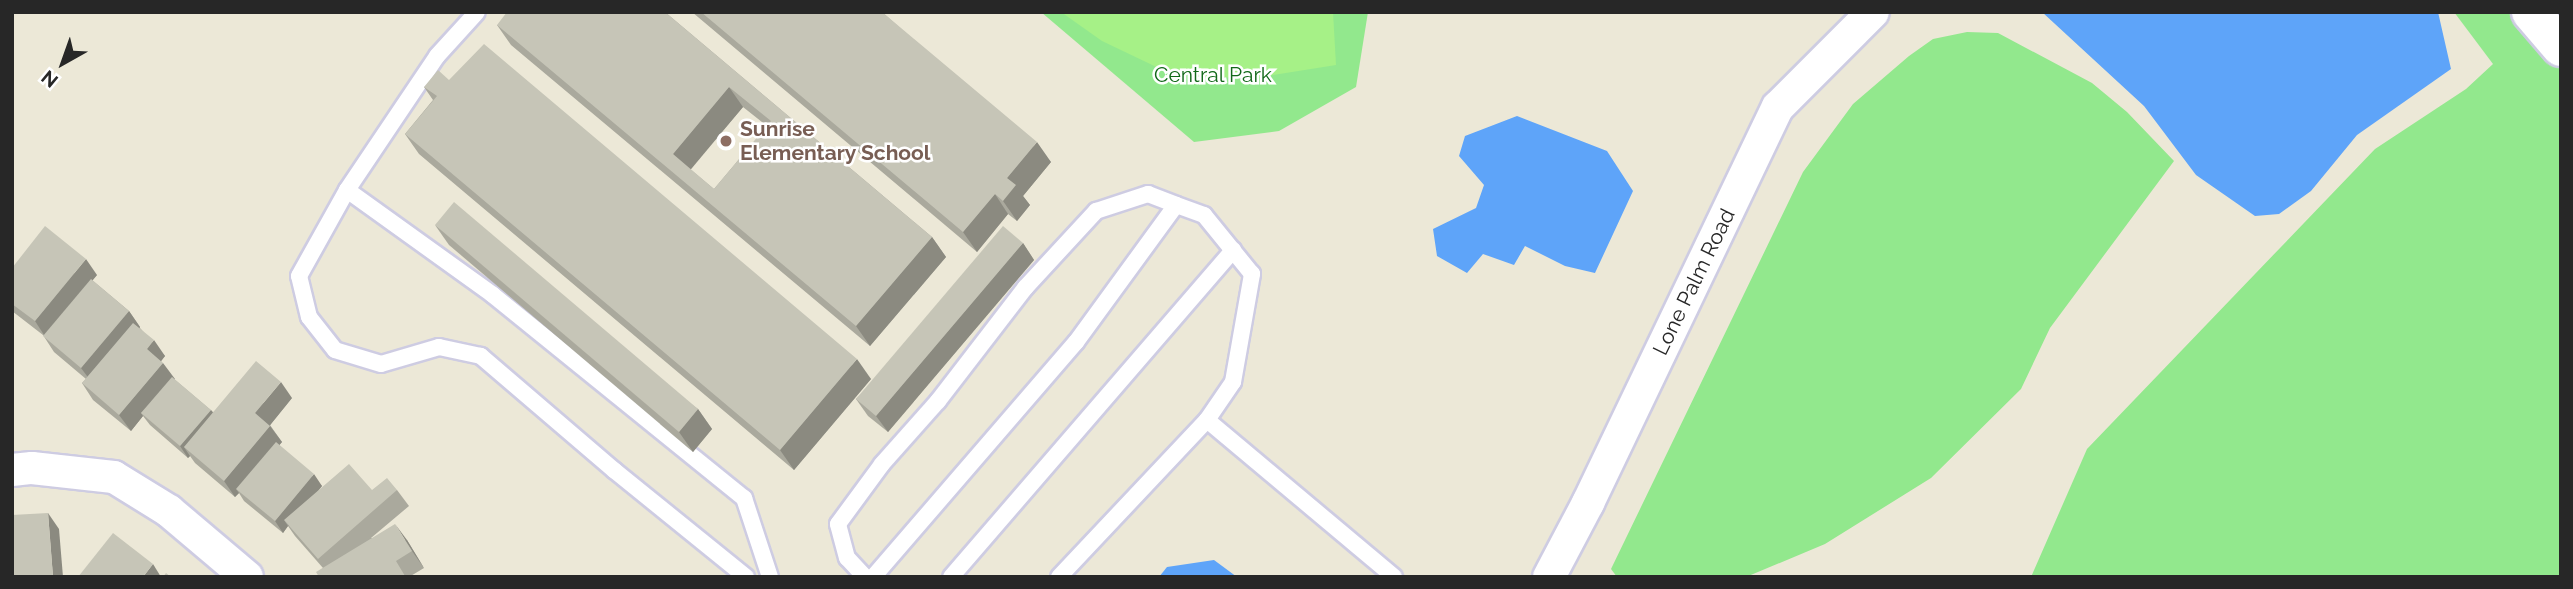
<!DOCTYPE html>
<style>
body{margin:0}
#map{position:relative;width:2573px;height:589px;overflow:hidden;background:#ece8d7;font-family:Raleway,sans-serif}
div>[style]{position:absolute}
.green>*{inset:0;background:#92e88d}
.pitch>*{inset:0;background:#a6f187}
.water>*{inset:0;background:#5ea4f9}
.roads{filter:drop-shadow(2px 0 #cecce2) drop-shadow(-2px 0 #cecce2) drop-shadow(0 2px #cecce2) drop-shadow(0 -2px #cecce2)}
.lane>*{height:16px;margin:-8px;padding:0 8px;transform-origin:8px;border-radius:8px;background:#fff}
.street>*{height:32px;margin:-16px;padding:0 16px;transform-origin:16px;border-radius:16px;background:#fff}
.secondary>*{height:38px;margin:-19px;padding:0 19px;transform-origin:19px;border-radius:19px;background:#fff}
.wall>*{inset:0;background:#aaa99d}
.shaded-wall>*{inset:0;background:#8b8a80}
.building>*{inset:0;background:#c6c5b7}
.dots>*{width:19px;height:19px;translate:-50% -50%;box-sizing:border-box;border:4px solid #fff;border-radius:50%}
span{translate:-50% -50%;white-space:nowrap;text-align:center;line-height:1.15;-webkit-text-stroke:5px #fff;paint-order:stroke}
.park-label{font-size:21px;color:#126919}
.education-label{font-size:21px;color:#785e54;font-weight:700}
.left{translate:0 -50%;text-align:left}
.street-label{font-size:21px;color:#272727}
.frame{position:absolute;inset:0;border:14px solid #272727;pointer-events:none}
.north{position:absolute;left:28px;top:28px;width:70px;height:70px;-webkit-text-stroke:5px #fff;paint-order:stroke;rotate:220deg;font-size:19px;font-weight:700;line-height:28px;text-align:center;color:#272727}
.north::after{content:'';display:block;margin:auto;width:24px;height:32px;background:#272727;clip-path:polygon(50% 0,100% 100%,50% 72%,0 100%)}
</style>
<div id="map">
<div class="green">
<i style="clip-path:polygon(1041px 12px,1368px 12px,1356px 87px,1279px 131px,1194px 142px)"></i>
<i style="clip-path:polygon(2454px 12px,2561px 12px,2561px 577px,2031px 577px,2087px 449px,2375px 149px,2466px 89px,2493px 64px)"></i>
<i style="clip-path:polygon(1967px 32px,1998px 33px,2092px 83px,2127px 112px,2174px 161px,2050px 328px,2021px 389px,1931px 478px,1825px 544px,1746px 577px,1617px 577px,1611px 569px,1803px 172px,1853px 104px,1909px 56px,1933px 39px)"></i>
</div>
<div class="pitch">
<i style="clip-path:polygon(1061px 12px,1333px 12px,1336px 65px,1249px 79px,1169px 73px,1102px 41px)"></i>
</div>
<div class="water">
<i style="clip-path:polygon(2042px 12px,2438px 12px,2451px 69px,2357px 135px,2311px 191px,2279px 214px,2255px 216px,2196px 175px,2144px 106px)"></i>
<i style="clip-path:polygon(1517px 116px,1607px 151px,1633px 191px,1595px 273px,1565px 266px,1525px 246px,1514px 265px,1483px 254px,1467px 273px,1437px 256px,1433px 229px,1476px 208px,1484px 185px,1459px 156px,1465px 136px)"></i>
<i style="clip-path:polygon(1214px 560px,1237px 577px,1159px 577px,1167px 567px)"></i>
</div>
<div class="roads">
<div class="lane">
<i style="left:347px;top:190px;width:161px;rotate:-56.1deg"></i>
<i style="left:437px;top:56px;width:59px;rotate:-47.7deg"></i>
<i style="left:1207px;top:420px;width:244px;rotate:40deg"></i>
<i style="left:746px;top:577px;width:169px;rotate:-141deg"></i>
<i style="left:615px;top:471px;width:177px;rotate:-139.4deg"></i>
<i style="left:481px;top:356px;width:43px;rotate:-167.9deg"></i>
<i style="left:439px;top:347px;width:60px;rotate:163.7deg"></i>
<i style="left:381px;top:364px;width:48px;rotate:-163.1deg"></i>
<i style="left:335px;top:350px;width:42px;rotate:-128.2deg"></i>
<i style="left:309px;top:317px;width:42px;rotate:-103.7deg"></i>
<i style="left:299px;top:276px;width:98px;rotate:-60.8deg"></i>
<i style="left:347px;top:190px;width:180px;rotate:35.7deg"></i>
<i style="left:493px;top:295px;width:323px;rotate:39deg"></i>
<i style="left:744px;top:498px;width:83px;rotate:71.8deg"></i>
<i style="left:865px;top:577px;width:26px;rotate:-133deg"></i>
<i style="left:847px;top:558px;width:35px;rotate:-105deg"></i>
<i style="left:838px;top:524px;width:74px;rotate:-53.7deg"></i>
<i style="left:882px;top:464px;width:84px;rotate:-48.4deg"></i>
<i style="left:938px;top:401px;width:143px;rotate:-52.4deg"></i>
<i style="left:1025px;top:288px;width:105px;rotate:-47.3deg"></i>
<i style="left:1096px;top:211px;width:55px;rotate:-18.1deg"></i>
<i style="left:1148px;top:194px;width:30px;rotate:21deg"></i>
<i style="left:1176px;top:205px;width:170px;rotate:126.1deg"></i>
<i style="left:1076px;top:342px;width:311px;rotate:130.8deg"></i>
<i style="left:951px;top:577px;width:432px;rotate:-49.2deg"></i>
<i style="left:1059px;top:577px;width:216px;rotate:-46.7deg"></i>
<i style="left:1207px;top:420px;width:46px;rotate:-55.6deg"></i>
<i style="left:1233px;top:382px;width:110px;rotate:-80deg"></i>
<i style="left:1252px;top:274px;width:76px;rotate:-129.1deg"></i>
<i style="left:1204px;top:215px;width:30px;rotate:-160deg"></i>
</div>
<div class="street">
<i style="left:12px;top:470px;width:20px;rotate:-6deg"></i>
<i style="left:32px;top:468px;width:82px;rotate:6.3deg"></i>
<i style="left:114px;top:477px;width:65px;rotate:31.7deg"></i>
<i style="left:169px;top:511px;width:102px;rotate:40.2deg"></i>
<i style="left:1549px;top:577px;width:84px;rotate:-62.2deg"></i>
<i style="left:1588px;top:503px;width:439px;rotate:-64.4deg"></i>
<i style="left:1778px;top:107px;width:134px;rotate:-45deg"></i>
</div>
<div class="secondary">
<i style="left:2531px;top:12px;width:46px;rotate:49.4deg"></i>
</div>
</div>
<div class="wall">
<i style="clip-path:polygon(evenodd,665px 12px,932px 237px,946px 257px,870px 346px,511px 45px,497px 25px,665px 12px,743px 107px,767px 126px,714px 189px,690px 169px,743px 107px)"></i>
<i style="clip-path:polygon(692px 12px,882px 12px,1051px 162px,1023px 196px,1030px 205px,1017px 221px,1008px 214px,977px 252px)"></i>
<i style="clip-path:polygon(449px 80px,871px 379px,794px 470px,419px 154px,405px 134px,433px 100px,424px 87px)"></i>
<i style="clip-path:polygon(435px 225px,698px 409px,712px 429px,693px 452px,449px 245px)"></i>
<i style="clip-path:polygon(1023px 243px,1034px 260px,888px 432px,868px 416px,856px 399px)"></i>
<i style="clip-path:polygon(12px 268px,97px 275px,92px 280px,129px 311px,140px 327px,140px 328px,165px 356px,161px 361px,174px 379px,213px 412px,292px 398px,270px 425px,282px 442px,279px 445px,322px 486px,319px 490px,397px 490px,409px 506px,371px 538px,407px 540px,424px 568px,409px 577px,319px 577px,323px 568px,295px 536px,288px 526px,283px 533px,244px 501px,239px 493px,235px 497px,195px 463px,190px 456px,188px 458px,150px 425px,143px 416px,131px 431px,93px 400px,82px 383px,86px 379px,54px 352px,43px 335px,12px 311px)"></i>
</div>
<div class="shaded-wall">
<i style="clip-path:polygon(729px 87px,743px 107px,687px 174px,673px 154px)"></i>
<i style="clip-path:polygon(1037px 142px,1051px 162px,1023px 196px,1030px 205px,1017px 221px,1003px 201px,1007px 178px)"></i>
<i style="clip-path:polygon(995px 194px,1008px 214px,977px 252px,963px 232px)"></i>
<i style="clip-path:polygon(932px 237px,946px 257px,870px 346px,856px 326px)"></i>
<i style="clip-path:polygon(1023px 243px,1034px 260px,888px 432px,876px 416px)"></i>
<i style="clip-path:polygon(86px 259px,97px 275px,46px 338px,35px 321px)"></i>
<i style="clip-path:polygon(129px 311px,140px 327px,93px 384px,81px 368px)"></i>
<i style="clip-path:polygon(154px 340px,165px 356px,158px 365px,147px 349px)"></i>
<i style="clip-path:polygon(857px 359px,871px 379px,794px 470px,780px 450px)"></i>
<i style="clip-path:polygon(163px 363px,175px 379px,141px 413px,143px 416px,131px 431px,119px 415px)"></i>
<i style="clip-path:polygon(281px 382px,292px 398px,267px 429px,255px 413px)"></i>
<i style="clip-path:polygon(698px 409px,712px 429px,693px 452px,679px 432px)"></i>
<i style="clip-path:polygon(211px 410px,219px 421px,184px 447px,190px 456px,188px 458px,180px 446px)"></i>
<i style="clip-path:polygon(270px 426px,282px 442px,240px 492px,236px 489px,239px 493px,235px 497px,224px 481px)"></i>
<i style="clip-path:polygon(314px 474px,322px 486px,289px 526px,284px 520px,288px 526px,283px 533px,275px 521px)"></i>
<i style="clip-path:polygon(48px 513px,59px 529px,63px 577px,53px 577px)"></i>
<i style="clip-path:polygon(395px 524px,407px 540px,424px 568px,412px 551px)"></i>
<i style="clip-path:polygon(153px 564px,161px 577px,143px 577px)"></i>
</div>
<div class="building">
<i style="clip-path:polygon(evenodd,507px 12px,665px 12px,932px 237px,856px 326px,497px 25px,507px 12px,729px 87px,771px 121px,714px 189px,673px 154px,729px 87px)"></i>
<i style="clip-path:polygon(701px 12px,882px 12px,1037px 142px,1007px 178px,1016px 185px,1003px 201px,995px 194px,963px 232px)"></i>
<i style="clip-path:polygon(484px 44px,857px 359px,780px 450px,405px 134px,437px 96px,424px 87px,438px 70px,449px 80px)"></i>
<i style="clip-path:polygon(454px 202px,698px 409px,679px 432px,435px 225px)"></i>
<i style="clip-path:polygon(45px 226px,86px 259px,35px 321px,12px 304px,12px 268px)"></i>
<i style="clip-path:polygon(1003px 226px,1023px 243px,876px 416px,856px 399px)"></i>
<i style="clip-path:polygon(91px 279px,129px 311px,81px 368px,43px 336px)"></i>
<i style="clip-path:polygon(133px 323px,154px 340px,147px 349px,163px 363px,119px 415px,82px 383px)"></i>
<i style="clip-path:polygon(256px 361px,281px 382px,255px 413px,270px 426px,224px 481px,184px 447px)"></i>
<i style="clip-path:polygon(172px 377px,211px 410px,180px 446px,141px 413px)"></i>
<i style="clip-path:polygon(276px 442px,314px 474px,275px 521px,236px 489px)"></i>
<i style="clip-path:polygon(349px 464px,372px 490px,387px 478px,397px 490px,318px 559px,284px 520px)"></i>
<i style="clip-path:polygon(48px 513px,53px 577px,12px 577px,12px 515px)"></i>
<i style="clip-path:polygon(395px 524px,412px 551px,396px 561px,405px 576px,403px 577px,319px 577px,316px 572px)"></i>
<i style="clip-path:polygon(113px 533px,153px 564px,143px 577px,78px 577px)"></i>
<i style="clip-path:polygon(166px 573px,171px 577px,163px 577px)"></i>
</div>
<div class="dots">
<i style="left:726px;top:141px;background:#8d6e63"></i>
</div>
<div class="park-label">
<span style="left:1213px;top:75px">Central Park</span>
</div>
<div class="education-label">
<span class="left" style="left:740px;top:141px">Sunrise<br>Elementary School</span>
</div>
<div class="street-label">
<span style="left:1694px;top:282px;rotate:-64deg">Lone Palm Road</span>
</div>
<div class="frame"></div>
<div class="north">N</div>
</div>
